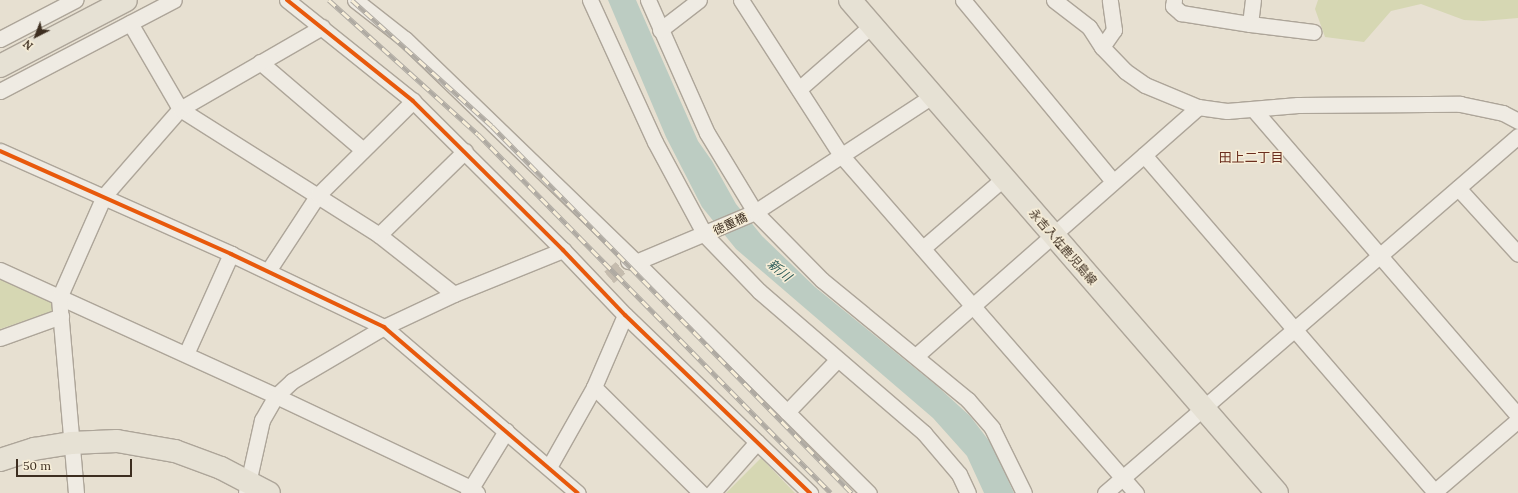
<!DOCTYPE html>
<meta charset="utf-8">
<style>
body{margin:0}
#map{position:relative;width:1518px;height:493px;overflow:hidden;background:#e7e0d1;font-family:Lora,"Noto Sans JP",serif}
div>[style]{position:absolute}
.green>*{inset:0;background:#d6d7b3}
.water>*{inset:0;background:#bcccc2}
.minor-tunnel>*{height:15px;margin-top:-7.5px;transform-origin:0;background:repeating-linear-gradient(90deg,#c5bcae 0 15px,transparent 0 23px)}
.roads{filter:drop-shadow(1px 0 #ada599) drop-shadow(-1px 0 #ada599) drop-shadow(0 1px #ada599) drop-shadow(0 -1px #ada599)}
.minor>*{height:15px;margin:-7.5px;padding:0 7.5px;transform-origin:7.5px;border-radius:7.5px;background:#efebe3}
.primary>*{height:22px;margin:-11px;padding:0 11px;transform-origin:11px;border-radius:11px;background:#e6e1d4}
.rail>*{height:4.5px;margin-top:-2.25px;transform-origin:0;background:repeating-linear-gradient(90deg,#f7eed8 0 9px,#afaaa2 0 18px);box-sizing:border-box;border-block:1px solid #afaaa2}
.cycleway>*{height:4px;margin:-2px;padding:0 2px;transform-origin:2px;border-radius:2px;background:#e8590c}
span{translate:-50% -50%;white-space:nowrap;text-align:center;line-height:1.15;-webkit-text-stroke:3px #f7eed8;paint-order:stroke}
.street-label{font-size:12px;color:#3d2e20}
.neighbourhood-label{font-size:13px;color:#6b2e1e}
.water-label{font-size:13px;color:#2f5d5a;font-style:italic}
.north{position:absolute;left:16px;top:16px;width:40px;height:40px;-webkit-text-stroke:3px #f7eed8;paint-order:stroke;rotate:222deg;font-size:11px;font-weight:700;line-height:16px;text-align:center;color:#3d2e20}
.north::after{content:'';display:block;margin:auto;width:14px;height:18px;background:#3d2e20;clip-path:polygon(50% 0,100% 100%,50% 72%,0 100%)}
.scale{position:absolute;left:16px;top:459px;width:116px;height:18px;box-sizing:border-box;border:2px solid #3d2e20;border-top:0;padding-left:5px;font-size:12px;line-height:14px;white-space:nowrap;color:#3d2e20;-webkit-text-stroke:3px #f7eed8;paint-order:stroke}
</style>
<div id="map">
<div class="green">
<i style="clip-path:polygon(1318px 0,1518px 0,1518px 18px,1483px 21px,1464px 20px,1421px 4px,1391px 11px,1364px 42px,1325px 37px,1315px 9px)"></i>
<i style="clip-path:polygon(0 277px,50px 299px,53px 311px,0 329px)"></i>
<i style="clip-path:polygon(761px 458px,795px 493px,726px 493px)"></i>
</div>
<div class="water">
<i style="clip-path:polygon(608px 0,636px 0,698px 141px,712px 161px,736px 204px,762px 236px,815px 287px,937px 386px,970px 416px,993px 446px,1014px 493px,984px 493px,967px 456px,933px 418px,736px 249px,702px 207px,666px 137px)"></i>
</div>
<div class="minor-tunnel">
<i style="left:609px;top:277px;width:25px;rotate:-40deg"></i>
</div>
<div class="roads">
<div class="minor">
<i style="left:287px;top:0;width:161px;rotate:38.7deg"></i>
<i style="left:413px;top:101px;width:211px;rotate:44.8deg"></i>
<i style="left:563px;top:250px;width:90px;rotate:46.4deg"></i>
<i style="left:625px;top:315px;width:257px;rotate:43.9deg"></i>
<i style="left:355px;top:0;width:63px;rotate:38deg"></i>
<i style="left:405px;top:39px;width:321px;rotate:44deg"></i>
<i style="left:636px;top:262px;width:328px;rotate:44.8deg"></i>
<i style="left:590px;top:0;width:156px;rotate:65.4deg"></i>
<i style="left:655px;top:142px;width:106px;rotate:61.7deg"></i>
<i style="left:705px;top:235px;width:78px;rotate:46deg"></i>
<i style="left:759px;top:291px;width:218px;rotate:40.7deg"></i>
<i style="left:924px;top:433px;width:54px;rotate:49.5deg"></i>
<i style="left:959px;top:474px;width:21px;rotate:65deg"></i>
<i style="left:648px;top:0;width:145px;rotate:66.1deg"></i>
<i style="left:707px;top:133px;width:92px;rotate:58.7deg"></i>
<i style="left:755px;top:212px;width:95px;rotate:45.4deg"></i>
<i style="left:822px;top:280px;width:189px;rotate:39.4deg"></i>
<i style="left:968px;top:400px;width:37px;rotate:49deg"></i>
<i style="left:992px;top:428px;width:72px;rotate:63.8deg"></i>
<i style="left:741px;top:0;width:184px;rotate:57.2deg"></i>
<i style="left:841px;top:155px;width:449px;rotate:48.9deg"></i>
<i style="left:963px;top:0;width:235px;rotate:50.4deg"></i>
<i style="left:1054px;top:0;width:44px;rotate:37.6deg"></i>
<i style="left:1089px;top:27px;width:24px;rotate:57deg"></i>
<i style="left:1102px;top:47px;width:33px;rotate:46deg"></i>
<i style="left:1125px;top:71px;width:24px;rotate:35deg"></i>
<i style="left:1145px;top:85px;width:57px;rotate:22.5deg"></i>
<i style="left:1198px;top:107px;width:29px;rotate:8deg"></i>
<i style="left:1227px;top:111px;width:71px;rotate:-4.8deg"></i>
<i style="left:1298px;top:105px;width:162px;rotate:-0.4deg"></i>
<i style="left:1460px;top:104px;width:44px;rotate:11.8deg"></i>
<i style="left:1503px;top:113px;width:17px;rotate:28deg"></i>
<i style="left:1174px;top:0;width:6px;rotate:99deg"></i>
<i style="left:1173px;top:6px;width:11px;rotate:41deg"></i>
<i style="left:1181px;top:13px;width:70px;rotate:9.1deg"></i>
<i style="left:1250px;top:24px;width:24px;rotate:-83deg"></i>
<i style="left:130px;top:23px;width:99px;rotate:59.8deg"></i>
<i style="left:180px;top:109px;width:236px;rotate:32.3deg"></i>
<i style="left:379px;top:235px;width:95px;rotate:38.2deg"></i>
<i style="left:1250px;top:24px;width:64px;rotate:7.1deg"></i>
<i style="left:660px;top:30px;width:49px;rotate:-37.6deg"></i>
<i style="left:0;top:39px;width:85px;rotate:-27.5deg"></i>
<i style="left:1102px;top:47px;width:21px;rotate:-55deg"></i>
<i style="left:1114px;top:30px;width:30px;rotate:-98deg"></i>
<i style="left:260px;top:62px;width:134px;rotate:40.5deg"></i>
<i style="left:799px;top:89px;width:97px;rotate:-41.2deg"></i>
<i style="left:0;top:91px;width:196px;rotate:-27.6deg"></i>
<i style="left:1255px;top:111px;width:403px;rotate:49.2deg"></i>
<i style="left:0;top:151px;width:253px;rotate:24deg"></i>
<i style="left:231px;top:254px;width:170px;rotate:25.5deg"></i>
<i style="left:384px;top:327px;width:255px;rotate:40.6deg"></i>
<i style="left:1144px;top:155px;width:447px;rotate:49.2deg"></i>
<i style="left:1458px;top:188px;width:89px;rotate:47.7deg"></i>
<i style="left:379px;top:235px;width:120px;rotate:-44.3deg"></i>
<i style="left:923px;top:248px;width:107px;rotate:-40.8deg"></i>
<i style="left:628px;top:261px;width:8px;rotate:7deg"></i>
<i style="left:636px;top:262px;width:129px;rotate:-22.8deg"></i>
<i style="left:755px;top:212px;width:212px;rotate:-33.2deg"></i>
<i style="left:0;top:270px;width:303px;rotate:24.5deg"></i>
<i style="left:276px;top:396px;width:216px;rotate:25.3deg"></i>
<i style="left:471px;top:488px;width:8px;rotate:40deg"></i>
<i style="left:268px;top:271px;width:91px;rotate:-56.7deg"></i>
<i style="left:318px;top:195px;width:134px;rotate:-44.7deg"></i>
<i style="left:0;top:338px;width:65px;rotate:-19.8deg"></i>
<i style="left:186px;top:354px;width:110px;rotate:-65.8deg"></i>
<i style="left:917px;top:355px;width:375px;rotate:-41.4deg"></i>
<i style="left:594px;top:387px;width:151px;rotate:44.7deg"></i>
<i style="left:787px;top:412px;width:72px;rotate:-46.1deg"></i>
<i style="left:549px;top:467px;width:92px;rotate:-60.6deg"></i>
<i style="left:594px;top:387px;width:78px;rotate:-66.7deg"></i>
<i style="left:246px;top:492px;width:74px;rotate:-77.5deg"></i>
<i style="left:262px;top:420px;width:28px;rotate:-60deg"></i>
<i style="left:276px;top:396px;width:22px;rotate:-43deg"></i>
<i style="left:292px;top:381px;width:107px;rotate:-30.4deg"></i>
<i style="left:384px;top:327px;width:77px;rotate:-25.2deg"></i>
<i style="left:454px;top:294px;width:118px;rotate:-22deg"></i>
<i style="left:76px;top:493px;width:196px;rotate:-95deg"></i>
<i style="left:59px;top:298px;width:111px;rotate:-66.2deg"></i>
<i style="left:104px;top:196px;width:116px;rotate:-48.9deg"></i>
<i style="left:180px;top:109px;width:164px;rotate:-30deg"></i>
<i style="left:468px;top:493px;width:73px;rotate:-58.5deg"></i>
<i style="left:712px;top:493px;width:68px;rotate:-48.6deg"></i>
<i style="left:1105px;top:493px;width:546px;rotate:-40.84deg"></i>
<i style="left:1433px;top:493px;width:112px;rotate:-40.7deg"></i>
</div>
<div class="primary">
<i style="left:850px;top:0;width:652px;rotate:49.1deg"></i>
<i style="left:0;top:66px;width:142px;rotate:-27.6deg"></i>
<i style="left:0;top:460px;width:36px;rotate:-18deg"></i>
<i style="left:34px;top:449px;width:37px;rotate:-9deg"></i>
<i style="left:71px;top:443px;width:46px;rotate:-2.5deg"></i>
<i style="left:117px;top:441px;width:59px;rotate:9.8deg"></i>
<i style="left:175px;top:451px;width:49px;rotate:20.3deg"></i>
<i style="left:221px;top:468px;width:54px;rotate:27.5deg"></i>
</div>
</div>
<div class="rail">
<i style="left:329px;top:0;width:200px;rotate:42deg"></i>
<i style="left:478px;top:134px;width:503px;rotate:45.48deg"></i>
<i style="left:352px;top:0;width:188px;rotate:42deg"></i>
<i style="left:492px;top:126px;width:514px;rotate:45.55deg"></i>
</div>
<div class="cycleway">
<i style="left:287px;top:0;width:161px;rotate:38.7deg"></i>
<i style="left:413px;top:101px;width:211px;rotate:44.8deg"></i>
<i style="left:563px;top:250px;width:90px;rotate:46.4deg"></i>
<i style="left:625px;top:315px;width:257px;rotate:43.9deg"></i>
<i style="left:0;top:151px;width:253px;rotate:24deg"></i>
<i style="left:231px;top:254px;width:170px;rotate:25.5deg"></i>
<i style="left:384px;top:327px;width:255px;rotate:40.6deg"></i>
</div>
<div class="street-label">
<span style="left:730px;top:224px;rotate:-25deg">徳重橋</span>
<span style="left:1063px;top:247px;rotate:49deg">永吉入佐鹿児島線</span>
</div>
<div class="neighbourhood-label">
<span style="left:1251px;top:158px">田上二丁目</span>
</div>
<div class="water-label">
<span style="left:779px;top:271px;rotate:39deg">新川</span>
</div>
<div class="north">N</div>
<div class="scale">50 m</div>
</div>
